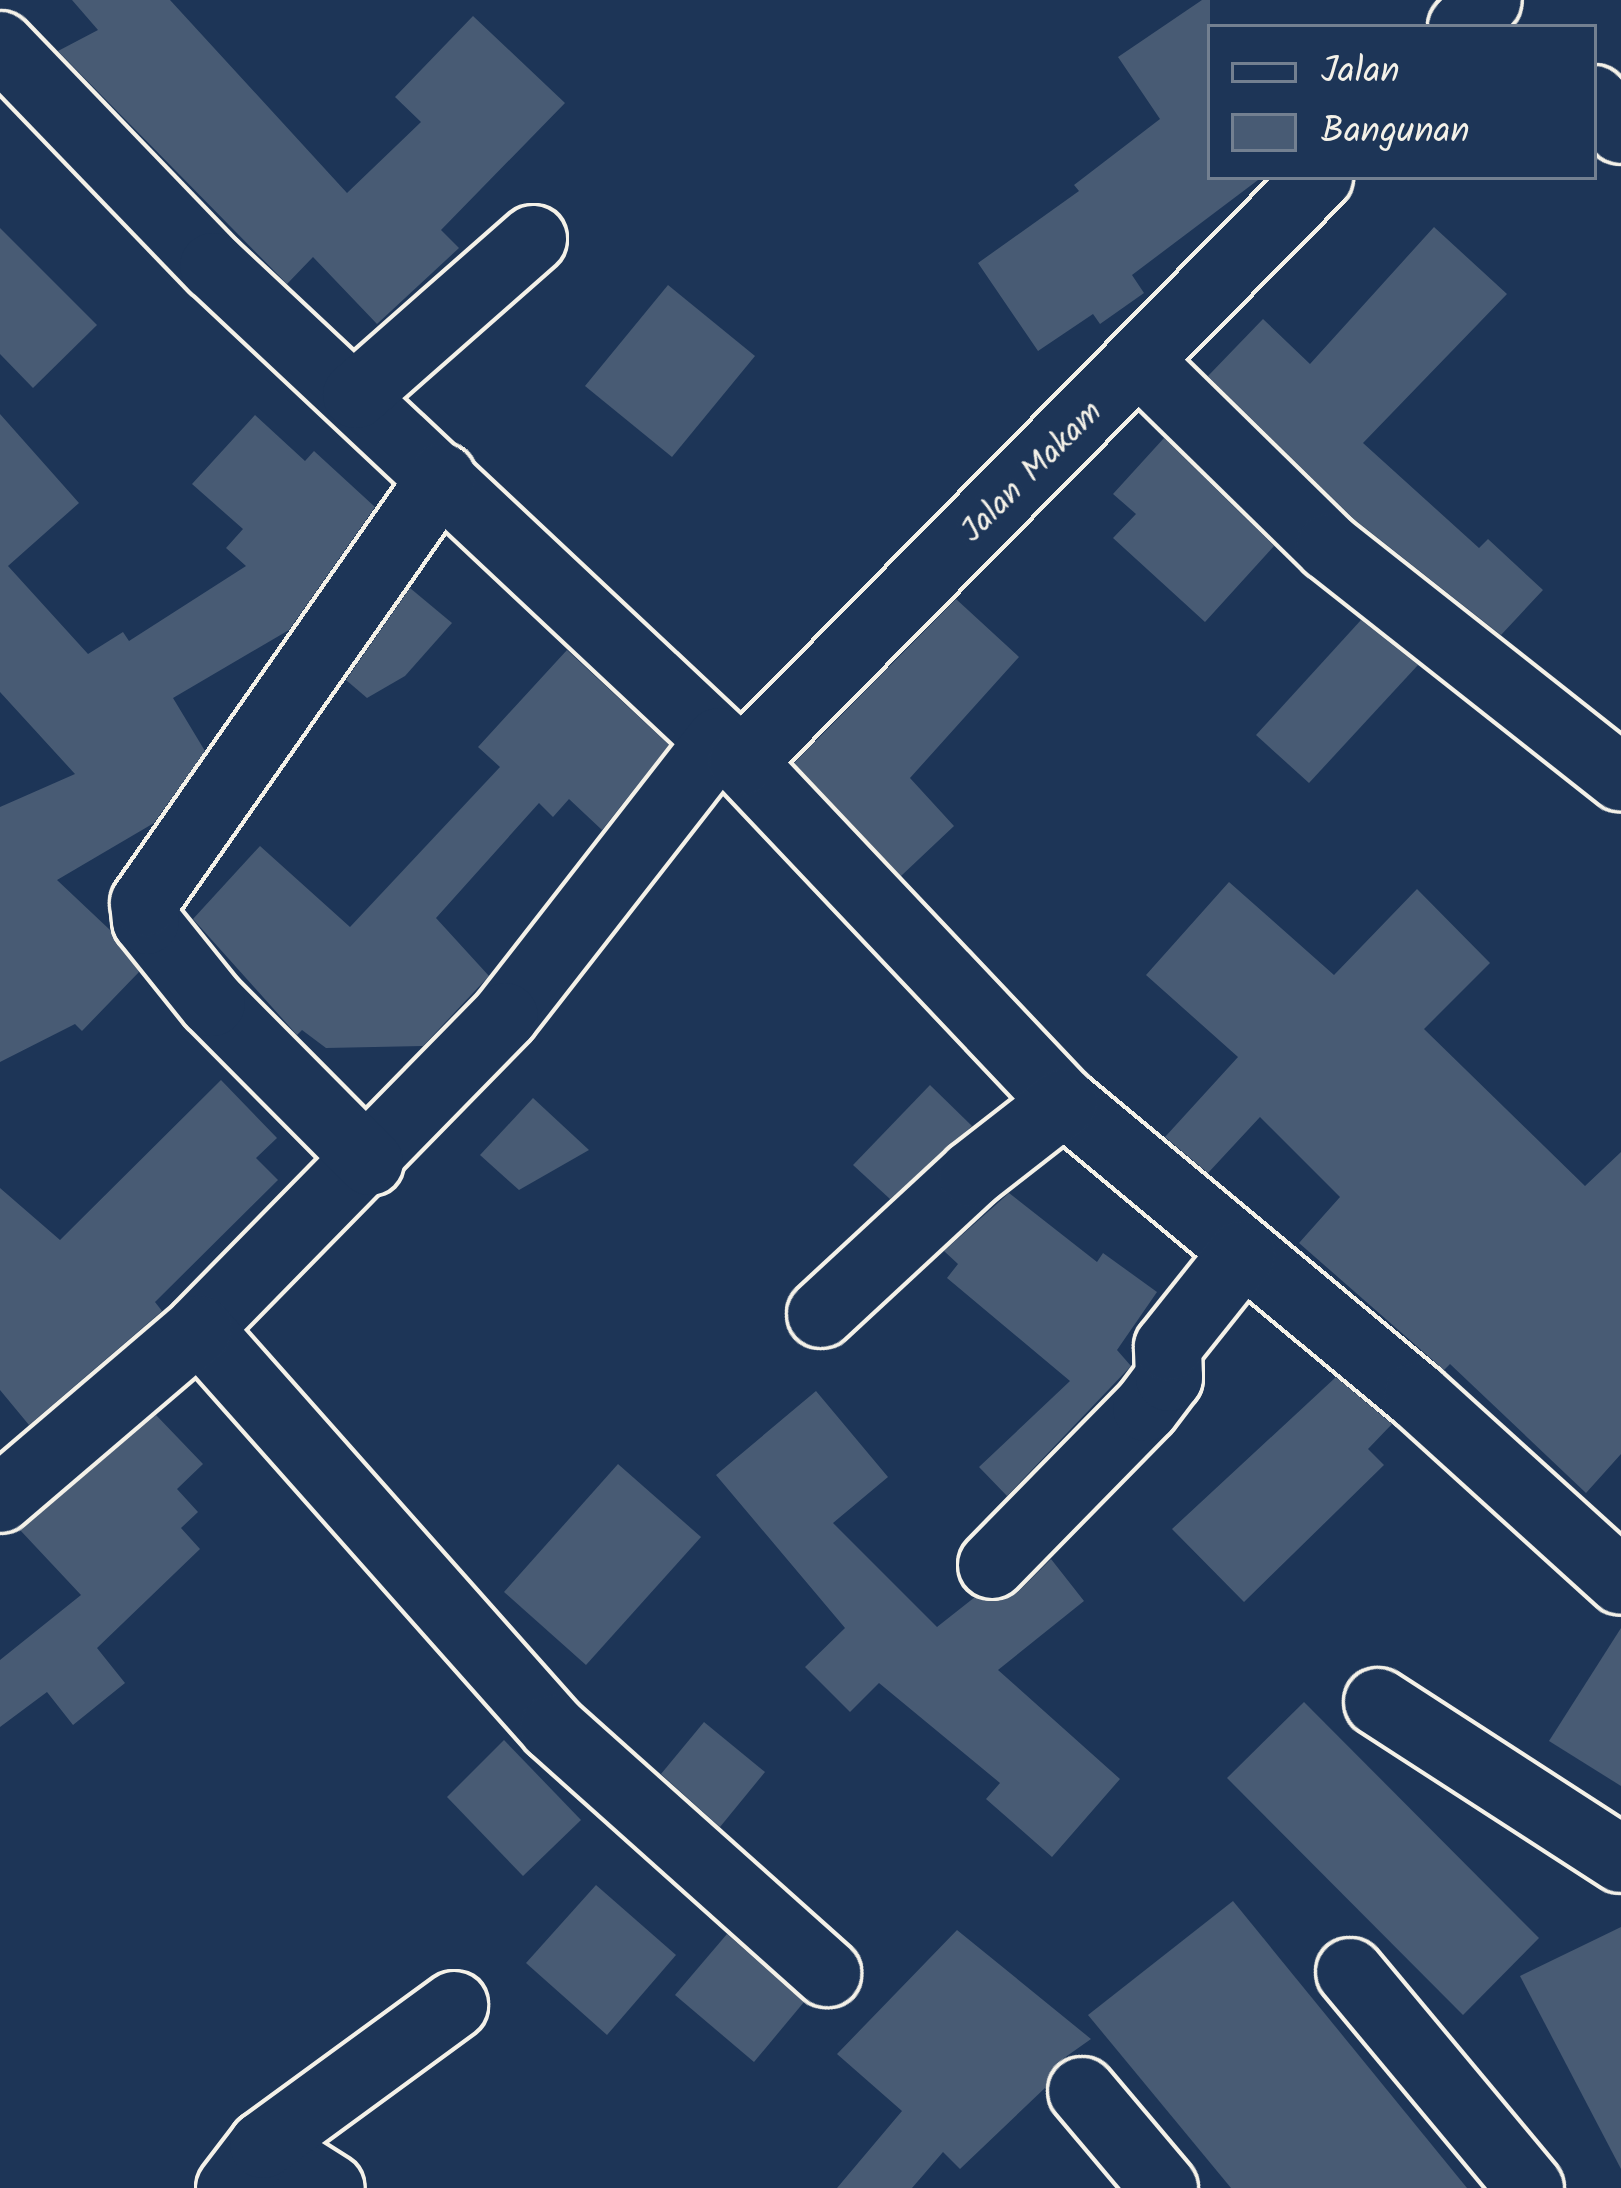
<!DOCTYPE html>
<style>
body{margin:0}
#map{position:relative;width:1621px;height:2188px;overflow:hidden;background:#1d3557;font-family:Kalam,sans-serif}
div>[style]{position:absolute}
.building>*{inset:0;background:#485b74}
.roads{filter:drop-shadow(3px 0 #f4f1e8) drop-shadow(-3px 0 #f4f1e8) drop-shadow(0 3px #f4f1e8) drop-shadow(0 -3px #f4f1e8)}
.minor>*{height:66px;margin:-33px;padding:0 33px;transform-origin:33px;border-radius:33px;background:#1d3557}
span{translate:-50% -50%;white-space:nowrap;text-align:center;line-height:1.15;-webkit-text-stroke:10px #1d3557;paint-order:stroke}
.street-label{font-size:33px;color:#f4f1e8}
.legend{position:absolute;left:1207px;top:24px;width:390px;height:156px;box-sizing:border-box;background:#1d3557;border:3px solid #738091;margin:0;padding:15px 21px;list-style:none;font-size:36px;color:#f4f1e8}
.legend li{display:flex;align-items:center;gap:24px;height:60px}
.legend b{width:60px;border:3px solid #738091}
</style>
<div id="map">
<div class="building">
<i style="clip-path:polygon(72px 0,170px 0,347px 193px,421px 122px,395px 97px,473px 16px,565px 103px,441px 230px,459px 248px,377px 324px,313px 257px,287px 284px,58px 51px,98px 30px)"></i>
<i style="clip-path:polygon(1202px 0,1210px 0,1210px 177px,1262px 177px,1132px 275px,1144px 293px,1100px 324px,1093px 314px,1038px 351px,978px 263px,1079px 191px,1074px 185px,1160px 119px,1118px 57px)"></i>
<i style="clip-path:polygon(1434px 227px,1507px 294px,1363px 443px,1479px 548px,1488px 539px,1543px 590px,1501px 635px,1354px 519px,1208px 376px,1263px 319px,1310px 364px)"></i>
<i style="clip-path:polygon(0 228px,97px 325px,33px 388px,0 354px)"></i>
<i style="clip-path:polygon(668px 285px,755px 356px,672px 457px,585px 386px)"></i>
<i style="clip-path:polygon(0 414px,79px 503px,8px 566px,88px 654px,123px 632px,129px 641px,246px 566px,226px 548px,243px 529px,192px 484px,255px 415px,305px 461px,314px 451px,375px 507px,289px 630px,173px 698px,205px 751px,154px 823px,57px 880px,110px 930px,139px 972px,82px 1031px,75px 1024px,0 1062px,0 807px,75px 774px,0 692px)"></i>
<i style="clip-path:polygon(1164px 438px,1274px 546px,1205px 622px,1113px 538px,1136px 514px,1113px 494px)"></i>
<i style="clip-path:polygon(410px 588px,452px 623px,405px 676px,367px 698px,346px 680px)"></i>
<i style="clip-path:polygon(956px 599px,1019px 657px,910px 778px,954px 826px,901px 876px,794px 763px)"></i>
<i style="clip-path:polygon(1361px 620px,1418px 665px,1309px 783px,1256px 735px)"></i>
<i style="clip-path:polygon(567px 650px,669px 745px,602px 830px,569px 799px,553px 817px,539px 803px,436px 918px,489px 976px,423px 1046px,326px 1048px,302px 1030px,297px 1035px,193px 919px,260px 846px,350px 927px,500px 767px,478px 747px)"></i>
<i style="clip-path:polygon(1229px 882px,1334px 975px,1417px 889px,1490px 963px,1424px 1029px,1585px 1186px,1621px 1152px,1621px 1454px,1586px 1493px,1450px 1364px,1444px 1370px,1299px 1243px,1340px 1197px,1260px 1117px,1208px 1173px,1165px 1137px,1238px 1057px,1146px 975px)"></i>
<i style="clip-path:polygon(221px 1080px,277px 1138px,256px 1158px,278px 1180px,155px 1302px,162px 1311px,29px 1425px,0 1390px,0 1188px,60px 1240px)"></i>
<i style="clip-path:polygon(930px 1085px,972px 1126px,890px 1199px,853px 1165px)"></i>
<i style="clip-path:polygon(533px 1098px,589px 1150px,519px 1190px,480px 1155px)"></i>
<i style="clip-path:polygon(1009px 1193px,1097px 1262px,1103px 1253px,1157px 1292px,1117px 1350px,1131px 1366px,1007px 1496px,979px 1467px,1070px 1381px,947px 1278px,958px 1264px,944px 1251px)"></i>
<i style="clip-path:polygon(1336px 1377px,1392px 1424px,1368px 1449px,1384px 1465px,1244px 1602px,1172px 1529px)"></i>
<i style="clip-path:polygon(816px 1391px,888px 1477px,833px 1523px,937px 1627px,975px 1597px,1001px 1601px,1018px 1592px,1051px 1559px,1084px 1601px,998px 1670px,1120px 1779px,1052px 1857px,986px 1799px,1000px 1783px,879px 1683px,850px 1712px,805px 1667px,845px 1628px,716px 1475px)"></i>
<i style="clip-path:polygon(156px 1415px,203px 1464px,177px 1489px,198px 1512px,181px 1528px,200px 1549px,97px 1648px,125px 1683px,73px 1725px,47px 1692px,0 1727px,0 1660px,81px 1595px,20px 1530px)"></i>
<i style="clip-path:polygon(618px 1464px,701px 1537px,586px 1665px,504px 1592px)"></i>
<i style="clip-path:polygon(1621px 1628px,1621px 1786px,1549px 1741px)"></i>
<i style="clip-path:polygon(1304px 1702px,1539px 1938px,1463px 2015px,1227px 1778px)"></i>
<i style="clip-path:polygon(704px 1722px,765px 1772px,720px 1827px,661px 1774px)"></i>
<i style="clip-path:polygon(504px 1740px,581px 1820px,523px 1876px,447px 1797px)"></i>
<i style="clip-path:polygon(596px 1885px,676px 1955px,607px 2035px,526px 1963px)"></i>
<i style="clip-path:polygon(1233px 1901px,1467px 2188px,1231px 2188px,1088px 2015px)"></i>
<i style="clip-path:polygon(1621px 1927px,1621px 2169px,1520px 1976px)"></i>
<i style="clip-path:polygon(957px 1930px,1091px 2039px,1057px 2063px,1046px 2087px,960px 2169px,943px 2152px,912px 2188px,837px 2188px,902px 2111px,837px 2054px)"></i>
<i style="clip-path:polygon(727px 1934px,804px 2002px,754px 2062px,675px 1995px)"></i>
</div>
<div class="roads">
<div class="minor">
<i style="left:1462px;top:27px;width:37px;rotate:-46deg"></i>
<i style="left:0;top:45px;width:307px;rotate:46.1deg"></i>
<i style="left:213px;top:266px;width:725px;rotate:43.16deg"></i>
<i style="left:742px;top:762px;width:468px;rotate:46.6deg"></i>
<i style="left:1064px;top:1102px;width:459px;rotate:39.8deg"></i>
<i style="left:1417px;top:1396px;width:275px;rotate:42.2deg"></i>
<i style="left:1594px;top:99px;width:41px;rotate:48.9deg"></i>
<i style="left:1141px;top:363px;width:263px;rotate:44.4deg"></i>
<i style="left:1329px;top:547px;width:372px;rotate:38.3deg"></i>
<i style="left:356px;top:395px;width:236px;rotate:-41.4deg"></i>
<i style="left:719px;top:741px;width:348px;rotate:127.9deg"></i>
<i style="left:505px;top:1016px;width:438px;rotate:134.4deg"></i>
<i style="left:199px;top:1329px;width:533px;rotate:48.42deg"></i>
<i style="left:553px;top:1728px;width:368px;rotate:41.8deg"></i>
<i style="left:742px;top:762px;width:822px;rotate:-45.39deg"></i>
<i style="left:370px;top:1162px;width:224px;rotate:-134.8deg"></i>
<i style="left:212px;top:1003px;width:105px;rotate:-128.8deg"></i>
<i style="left:146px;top:921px;width:18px;rotate:-96deg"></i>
<i style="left:144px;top:903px;width:520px;rotate:-55.03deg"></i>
<i style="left:821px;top:1314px;width:206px;rotate:-42.8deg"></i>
<i style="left:972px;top:1174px;width:117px;rotate:-38deg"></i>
<i style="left:0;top:1499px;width:262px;rotate:-40.5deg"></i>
<i style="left:992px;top:1565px;width:220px;rotate:-45.6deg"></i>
<i style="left:1146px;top:1408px;width:38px;rotate:-53deg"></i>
<i style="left:1169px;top:1378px;width:31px;rotate:-92deg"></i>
<i style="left:1168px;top:1347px;width:119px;rotate:-51.5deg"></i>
<i style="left:1378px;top:1702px;width:289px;rotate:32.9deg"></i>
<i style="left:1350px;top:1972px;width:281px;rotate:50.2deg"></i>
<i style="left:1082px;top:2091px;width:127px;rotate:49.8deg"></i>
<i style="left:263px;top:2145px;width:80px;rotate:32.3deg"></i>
<i style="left:230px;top:2188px;width:54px;rotate:-52.5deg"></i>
<i style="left:263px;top:2145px;width:237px;rotate:-36.2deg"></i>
</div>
</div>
<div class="street-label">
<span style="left:1033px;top:473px;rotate:-45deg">Jalan Makam</span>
</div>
<ul class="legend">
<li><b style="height:15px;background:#1d3557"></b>Jalan</li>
<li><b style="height:33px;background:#485b74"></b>Bangunan</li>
</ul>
</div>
